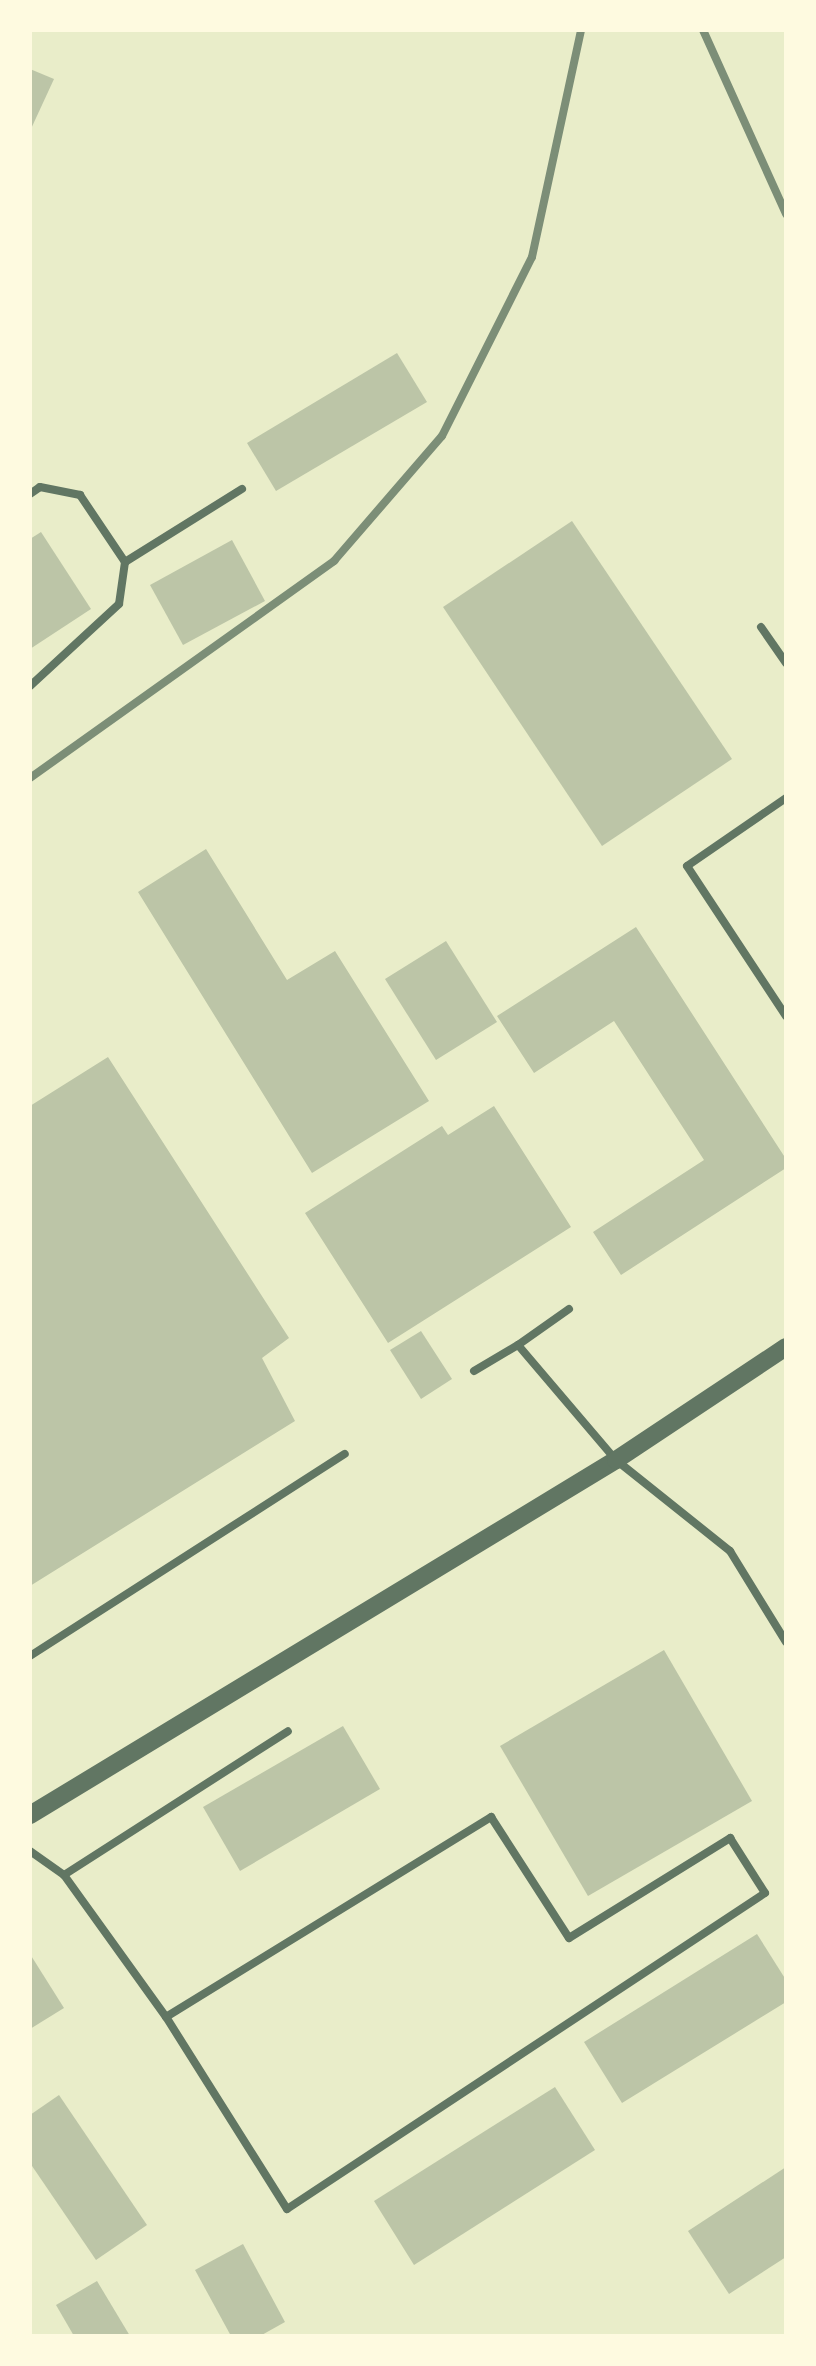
<!DOCTYPE html>
<style>
body{margin:0}
#map{position:relative;width:816px;height:2366px;overflow:hidden;background:#e9edc9;font-family:Montserrat,sans-serif}
div>[style]{position:absolute}
.building>*{inset:0;background:#bcc5a7}
.service>*{height:8px;margin:-4px;padding:0 4px;transform-origin:4px;border-radius:4px;background:#617663}
.tertiary>*{height:18px;margin:-9px;padding:0 9px;transform-origin:9px;border-radius:9px;background:#617663}
.rail>*{height:8px;margin:-4px;padding:0 4px;transform-origin:4px;border-radius:4px;background:#7c8e77}
span{translate:-50% -50%;white-space:nowrap;text-align:center;line-height:1.15;-webkit-text-stroke:8px #fefae0;paint-order:stroke}
.frame{position:absolute;inset:0;border:32px solid #fefae0;pointer-events:none}
</style>
<div id="map">
<div class="building">
<i style="clip-path:polygon(30px 69px,54px 79px,30px 131px)"></i>
<i style="clip-path:polygon(397px 353px,427px 402px,276px 491px,247px 443px)"></i>
<i style="clip-path:polygon(572px 521px,732px 759px,602px 846px,443px 607px)"></i>
<i style="clip-path:polygon(41px 532px,91px 609px,30px 649px,30px 539px)"></i>
<i style="clip-path:polygon(232px 540px,265px 601px,183px 645px,150px 585px)"></i>
<i style="clip-path:polygon(206px 849px,287px 980px,335px 951px,429px 1101px,312px 1173px,138px 892px)"></i>
<i style="clip-path:polygon(636px 927px,786px 1159px,786px 1168px,621px 1275px,593px 1232px,704px 1160px,614px 1021px,534px 1073px,497px 1016px)"></i>
<i style="clip-path:polygon(446px 941px,497px 1022px,436px 1060px,385px 979px)"></i>
<i style="clip-path:polygon(108px 1057px,289px 1338px,262px 1358px,295px 1421px,30px 1586px,30px 1106px)"></i>
<i style="clip-path:polygon(494px 1106px,571px 1227px,388px 1343px,305px 1213px,442px 1126px,448px 1135px)"></i>
<i style="clip-path:polygon(421px 1331px,452px 1379px,421px 1399px,390px 1350px)"></i>
<i style="clip-path:polygon(664px 1650px,752px 1801px,588px 1896px,500px 1746px)"></i>
<i style="clip-path:polygon(343px 1726px,380px 1789px,240px 1871px,203px 1807px)"></i>
<i style="clip-path:polygon(757px 1934px,786px 1980px,786px 2002px,622px 2103px,584px 2042px)"></i>
<i style="clip-path:polygon(30px 1954px,64px 2008px,30px 2029px)"></i>
<i style="clip-path:polygon(555px 2087px,595px 2150px,414px 2265px,374px 2201px)"></i>
<i style="clip-path:polygon(59px 2095px,147px 2225px,96px 2260px,30px 2163px,30px 2115px)"></i>
<i style="clip-path:polygon(786px 2167px,786px 2257px,729px 2294px,688px 2231px)"></i>
<i style="clip-path:polygon(243px 2244px,285px 2322px,260px 2336px,231px 2336px,195px 2270px)"></i>
<i style="clip-path:polygon(97px 2281px,130px 2336px,74px 2336px,56px 2305px)"></i>
</div>
<div class="service">
<i style="left:30px;top:494px;width:12px;rotate:-35deg"></i>
<i style="left:40px;top:487px;width:41px;rotate:11.3deg"></i>
<i style="left:80px;top:495px;width:81px;rotate:56.1deg"></i>
<i style="left:125px;top:562px;width:42px;rotate:98.1deg"></i>
<i style="left:119px;top:604px;width:121px;rotate:137.3deg"></i>
<i style="left:125px;top:562px;width:138px;rotate:-32deg"></i>
<i style="left:761px;top:627px;width:44px;rotate:55.2deg"></i>
<i style="left:786px;top:798px;width:120px;rotate:145.5deg"></i>
<i style="left:687px;top:866px;width:180px;rotate:56.6deg"></i>
<i style="left:569px;top:1309px;width:62px;rotate:144.8deg"></i>
<i style="left:518px;top:1345px;width:151px;rotate:49.6deg"></i>
<i style="left:616px;top:1460px;width:146px;rotate:38.6deg"></i>
<i style="left:730px;top:1551px;width:107px;rotate:58.4deg"></i>
<i style="left:474px;top:1371px;width:51px;rotate:-30.6deg"></i>
<i style="left:30px;top:1656px;width:374px;rotate:-32.7deg"></i>
<i style="left:30px;top:1851px;width:42px;rotate:35.2deg"></i>
<i style="left:64px;top:1875px;width:266px;rotate:-32.7deg"></i>
<i style="left:64px;top:1875px;width:175px;rotate:54.3deg"></i>
<i style="left:166px;top:2017px;width:382px;rotate:-31.6deg"></i>
<i style="left:491px;top:1817px;width:144px;rotate:57.2deg"></i>
<i style="left:569px;top:1938px;width:190px;rotate:-31.8deg"></i>
<i style="left:730px;top:1838px;width:65px;rotate:57.5deg"></i>
<i style="left:765px;top:1893px;width:573px;rotate:146.53deg"></i>
<i style="left:287px;top:2209px;width:227px;rotate:-122.2deg"></i>
</div>
<div class="tertiary">
<i style="left:30px;top:1815px;width:685px;rotate:-31.21deg"></i>
<i style="left:616px;top:1460px;width:204px;rotate:-33.6deg"></i>
</div>
<div class="rail">
<i style="left:703px;top:30px;width:202px;rotate:65.7deg"></i>
<i style="left:30px;top:778px;width:374px;rotate:-35.5deg"></i>
<i style="left:334px;top:561px;width:165px;rotate:-49.2deg"></i>
<i style="left:442px;top:436px;width:200px;rotate:-63.3deg"></i>
<i style="left:532px;top:257px;width:232px;rotate:-77.8deg"></i>
</div>
<div class="frame"></div>
</div>
